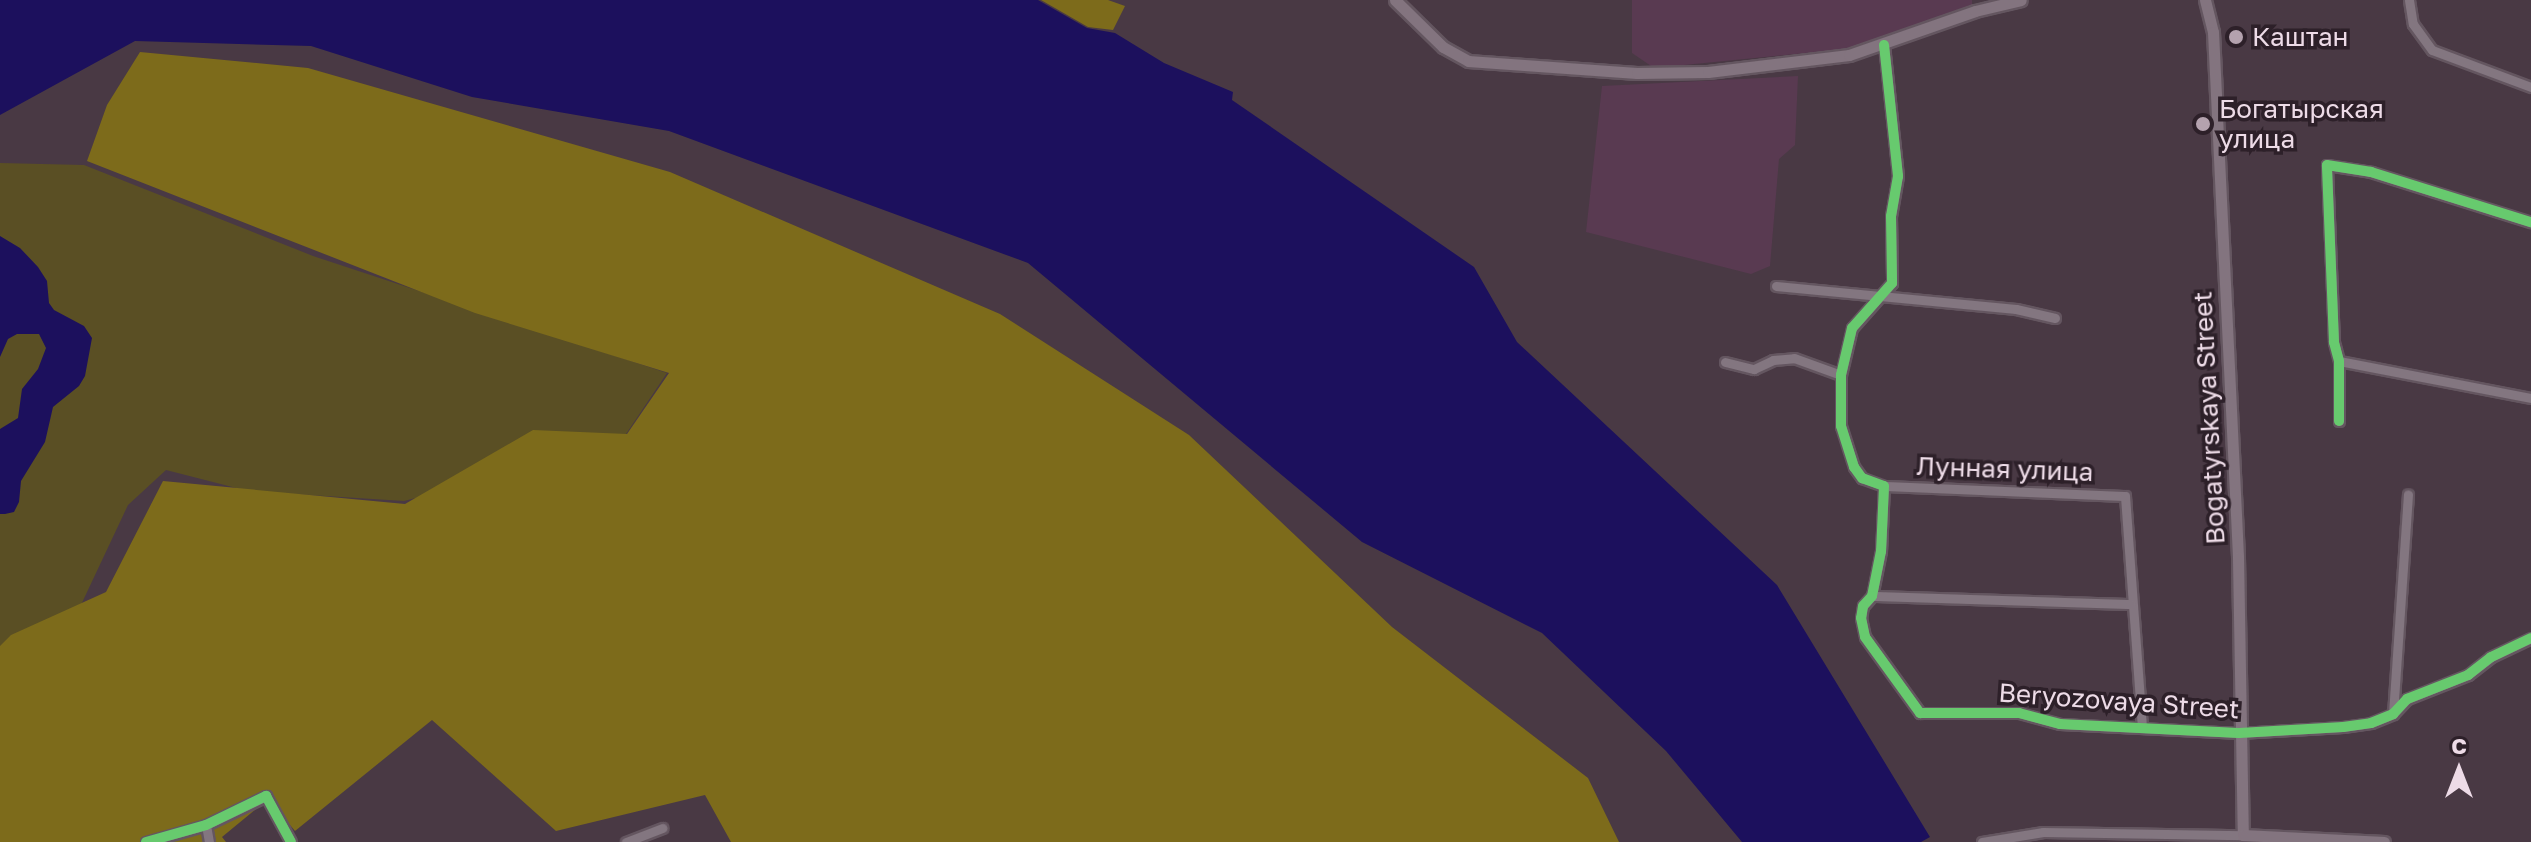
<!DOCTYPE html>
<meta charset="utf-8">
<style>
body{margin:0}
#map{position:relative;width:2531px;height:842px;overflow:hidden;background:#493944;font-family:"Golos Text",sans-serif}
div>[style]{position:absolute}
.built>*{inset:0;background:#593a51}
.green>*{inset:0;background:#5a4f24}
.forest>*{inset:0;background:#7d6b1b}
.water>*{inset:0;background:#1c105d}
.roads{filter:drop-shadow(2px 0 #645660) drop-shadow(-2px 0 #645660) drop-shadow(0 2px #645660) drop-shadow(0 -2px #645660)}
.minor>*{height:9px;margin:-4.5px;padding:0 4.5px;transform-origin:4.5px;border-radius:4.5px;background:#837680}
.major>*{height:11px;margin:-5.5px;padding:0 5.5px;transform-origin:5.5px;border-radius:5.5px;background:#83747f}
.cycleway>*{height:10px;margin:-5px;padding:0 5px;transform-origin:5px;border-radius:5px;background:#67ca6e}
.dots>*{width:22px;height:22px;translate:-50% -50%;box-sizing:border-box;border:4px solid #2d2029;border-radius:50%}
span{translate:-50% -50%;white-space:nowrap;text-align:center;line-height:1.15;-webkit-text-stroke:7px #2d2029;paint-order:stroke}
.poi-label{font-size:26px;color:#eddbe7}
.left{translate:0 -50%;text-align:left}
.street-label{font-size:26px;color:#eddbe7}
.north{position:absolute;left:2419px;top:730px;width:80px;height:80px;-webkit-text-stroke:6px #2d2029;paint-order:stroke;rotate:0deg;font-size:22px;font-weight:700;line-height:32px;text-align:center;color:#eddbe7}
.north::after{content:'';display:block;margin:auto;width:28px;height:36px;background:#eddbe7;clip-path:polygon(50% 0,100% 100%,50% 72%,0 100%)}
</style>
<div id="map">
<div class="built">
<i style="clip-path:polygon(1632px 0,1972px 0,1972px 6px,1855px 48px,1654px 68px,1632px 53px)"></i>
<i style="clip-path:polygon(1798px 76px,1795px 145px,1779px 159px,1770px 266px,1751px 274px,1586px 232px,1602px 86px)"></i>
</div>
<div class="green">
<i style="clip-path:polygon(0 163px,84px 165px,313px 256px,667px 373px,626px 434px,579px 439px,547px 464px,404px 501px,248px 491px,166px 470px,128px 505px,80px 607px,0 655px)"></i>
</div>
<div class="forest">
<i style="clip-path:polygon(1041px 0,1108px 0,1125px 6px,1113px 30px,1088px 27px)"></i>
<i style="clip-path:polygon(140px 52px,308px 68px,670px 172px,1000px 314px,1189px 435px,1392px 627px,1588px 778px,1619px 842px,731px 842px,705px 795px,556px 831px,432px 720px,295px 831px,268px 799px,222px 837px,226px 842px,0 842px,0 646px,11px 635px,106px 592px,163px 481px,405px 504px,533px 430px,627px 434px,669px 373px,475px 313px,87px 161px,107px 105px)"></i>
</div>
<div class="water">
<i style="clip-path:polygon(0 0,1038px 0,1087px 28px,1115px 33px,1164px 63px,1233px 92px,1232px 100px,1474px 267px,1517px 342px,1777px 585px,1930px 837px,1921px 842px,1742px 842px,1666px 751px,1542px 633px,1362px 542px,1028px 263px,669px 131px,472px 97px,311px 46px,135px 41px,0 115px)"></i>
<i style="clip-path:polygon(0 236px,20px 248px,38px 267px,47px 281px,49px 303px,54px 310px,84px 326px,92px 338px,85px 376px,79px 386px,53px 407px,45px 442px,21px 481px,19px 502px,14px 512px,5px 514px,0 514px,0 429px,18px 418px,22px 389px,38px 369px,46px 348px,39px 334px,17px 334px,8px 339px,0 357px)"></i>
</div>
<div class="roads">
<div class="minor">
<i style="left:2409px;top:0;width:24px;rotate:81deg"></i>
<i style="left:2413px;top:24px;width:32px;rotate:54deg"></i>
<i style="left:2432px;top:50px;width:106px;rotate:20.5deg"></i>
<i style="left:1884px;top:45px;width:132px;rotate:83.9deg"></i>
<i style="left:1898px;top:176px;width:41px;rotate:99.9deg"></i>
<i style="left:1891px;top:216px;width:67px;rotate:89.1deg"></i>
<i style="left:1892px;top:283px;width:60px;rotate:131.6deg"></i>
<i style="left:1852px;top:328px;width:48px;rotate:103.2deg"></i>
<i style="left:1841px;top:375px;width:51px;rotate:90deg"></i>
<i style="left:1841px;top:426px;width:43px;rotate:72.4deg"></i>
<i style="left:1854px;top:467px;width:14px;rotate:54deg"></i>
<i style="left:1862px;top:478px;width:23px;rotate:20deg"></i>
<i style="left:1884px;top:486px;width:65px;rotate:92.6deg"></i>
<i style="left:1881px;top:551px;width:46px;rotate:101.3deg"></i>
<i style="left:1872px;top:596px;width:13px;rotate:132deg"></i>
<i style="left:1863px;top:606px;width:12px;rotate:99deg"></i>
<i style="left:1861px;top:618px;width:19px;rotate:78deg"></i>
<i style="left:1865px;top:637px;width:94px;rotate:54.1deg"></i>
<i style="left:1920px;top:713px;width:99px"></i>
<i style="left:2019px;top:713px;width:42px;rotate:15deg"></i>
<i style="left:2060px;top:724px;width:179px;rotate:2.9deg"></i>
<i style="left:2239px;top:733px;width:104px;rotate:-3.3deg"></i>
<i style="left:2343px;top:727px;width:28px;rotate:-8deg"></i>
<i style="left:2371px;top:723px;width:24px;rotate:-22deg"></i>
<i style="left:2393px;top:714px;width:21px;rotate:-47deg"></i>
<i style="left:2407px;top:699px;width:66px;rotate:-21.5deg"></i>
<i style="left:2468px;top:675px;width:29px;rotate:-38deg"></i>
<i style="left:2491px;top:657px;width:44px;rotate:-25.4deg"></i>
<i style="left:1776px;top:286px;width:241px;rotate:5.5deg"></i>
<i style="left:2016px;top:309px;width:40px;rotate:13deg"></i>
<i style="left:2339px;top:361px;width:196px;rotate:10.9deg"></i>
<i style="left:1725px;top:362px;width:30px;rotate:14deg"></i>
<i style="left:1754px;top:369px;width:21px;rotate:-25deg"></i>
<i style="left:1773px;top:360px;width:21px;rotate:-5deg"></i>
<i style="left:1794px;top:358px;width:50px;rotate:19.9deg"></i>
<i style="left:2339px;top:421px;width:60px;rotate:-90deg"></i>
<i style="left:2339px;top:361px;width:20px;rotate:-105deg"></i>
<i style="left:2334px;top:342px;width:177px;rotate:-92.3deg"></i>
<i style="left:2327px;top:165px;width:45px;rotate:9deg"></i>
<i style="left:2371px;top:172px;width:168px;rotate:17.4deg"></i>
<i style="left:1884px;top:486px;width:241px;rotate:2.4deg"></i>
<i style="left:2125px;top:496px;width:230px;rotate:85.8deg"></i>
<i style="left:1872px;top:596px;width:259px;rotate:1.8deg"></i>
<i style="left:2393px;top:714px;width:220px;rotate:-86.1deg"></i>
<i style="left:206px;top:825px;width:17px;rotate:80deg"></i>
<i style="left:146px;top:842px;width:62px;rotate:-15.8deg"></i>
<i style="left:206px;top:825px;width:67px;rotate:-25.8deg"></i>
<i style="left:266px;top:796px;width:52px;rotate:61.5deg"></i>
<i style="left:626px;top:842px;width:39px;rotate:-21deg"></i>
<i style="left:1982px;top:842px;width:62px;rotate:-9.3deg"></i>
<i style="left:2043px;top:832px;width:200px;rotate:0.9deg"></i>
</div>
<div class="major">
<i style="left:1395px;top:0;width:67px;rotate:44.4deg"></i>
<i style="left:1443px;top:47px;width:29px;rotate:29deg"></i>
<i style="left:1468px;top:61px;width:169px;rotate:4.1deg"></i>
<i style="left:1637px;top:73px;width:71px;rotate:-0.8deg"></i>
<i style="left:1708px;top:72px;width:142px;rotate:-6.9deg"></i>
<i style="left:1849px;top:55px;width:133px;rotate:-19.2deg"></i>
<i style="left:1975px;top:11px;width:47px;rotate:-13.4deg"></i>
<i style="left:2205px;top:0;width:33px;rotate:76deg"></i>
<i style="left:2213px;top:32px;width:526px;rotate:87.27deg"></i>
<i style="left:2238px;top:557px;width:278px;rotate:89deg"></i>
<i style="left:2243px;top:835px;width:141px;rotate:2.8deg"></i>
</div>
</div>
<div class="cycleway">
<i style="left:1884px;top:45px;width:132px;rotate:83.9deg"></i>
<i style="left:1898px;top:176px;width:41px;rotate:99.9deg"></i>
<i style="left:1891px;top:216px;width:67px;rotate:89.1deg"></i>
<i style="left:1892px;top:283px;width:60px;rotate:131.6deg"></i>
<i style="left:1852px;top:328px;width:48px;rotate:103.2deg"></i>
<i style="left:1841px;top:375px;width:51px;rotate:90deg"></i>
<i style="left:1841px;top:426px;width:43px;rotate:72.4deg"></i>
<i style="left:1854px;top:467px;width:14px;rotate:54deg"></i>
<i style="left:1862px;top:478px;width:23px;rotate:20deg"></i>
<i style="left:1884px;top:486px;width:65px;rotate:92.6deg"></i>
<i style="left:1881px;top:551px;width:46px;rotate:101.3deg"></i>
<i style="left:1872px;top:596px;width:13px;rotate:132deg"></i>
<i style="left:1863px;top:606px;width:12px;rotate:99deg"></i>
<i style="left:1861px;top:618px;width:19px;rotate:78deg"></i>
<i style="left:1865px;top:637px;width:94px;rotate:54.1deg"></i>
<i style="left:1920px;top:713px;width:99px"></i>
<i style="left:2019px;top:713px;width:42px;rotate:15deg"></i>
<i style="left:2060px;top:724px;width:179px;rotate:2.9deg"></i>
<i style="left:2239px;top:733px;width:104px;rotate:-3.3deg"></i>
<i style="left:2343px;top:727px;width:28px;rotate:-8deg"></i>
<i style="left:2371px;top:723px;width:24px;rotate:-22deg"></i>
<i style="left:2393px;top:714px;width:21px;rotate:-47deg"></i>
<i style="left:2407px;top:699px;width:66px;rotate:-21.5deg"></i>
<i style="left:2468px;top:675px;width:29px;rotate:-38deg"></i>
<i style="left:2491px;top:657px;width:44px;rotate:-25.4deg"></i>
<i style="left:2339px;top:421px;width:60px;rotate:-90deg"></i>
<i style="left:2339px;top:361px;width:20px;rotate:-105deg"></i>
<i style="left:2334px;top:342px;width:177px;rotate:-92.3deg"></i>
<i style="left:2327px;top:165px;width:45px;rotate:9deg"></i>
<i style="left:2371px;top:172px;width:168px;rotate:17.4deg"></i>
<i style="left:146px;top:842px;width:62px;rotate:-15.8deg"></i>
<i style="left:206px;top:825px;width:67px;rotate:-25.8deg"></i>
<i style="left:266px;top:796px;width:52px;rotate:61.5deg"></i>
</div>
<div class="dots">
<i style="left:2236px;top:37px;background:#b4a2ae"></i>
<i style="left:2203px;top:124px;background:#b4a2ae"></i>
</div>
<div class="poi-label">
<span class="left" style="left:2252px;top:37px">Каштан</span>
<span class="left" style="left:2219px;top:124px">Богатырская<br>улица</span>
</div>
<div class="street-label">
<span style="left:2209px;top:418px;rotate:-93deg">Bogatyrskaya Street</span>
<span style="left:2005px;top:469px;rotate:2deg">Лунная улица</span>
<span style="left:2119px;top:701px;rotate:4deg">Beryozovaya Street</span>
</div>
<div class="north">С</div>
</div>
